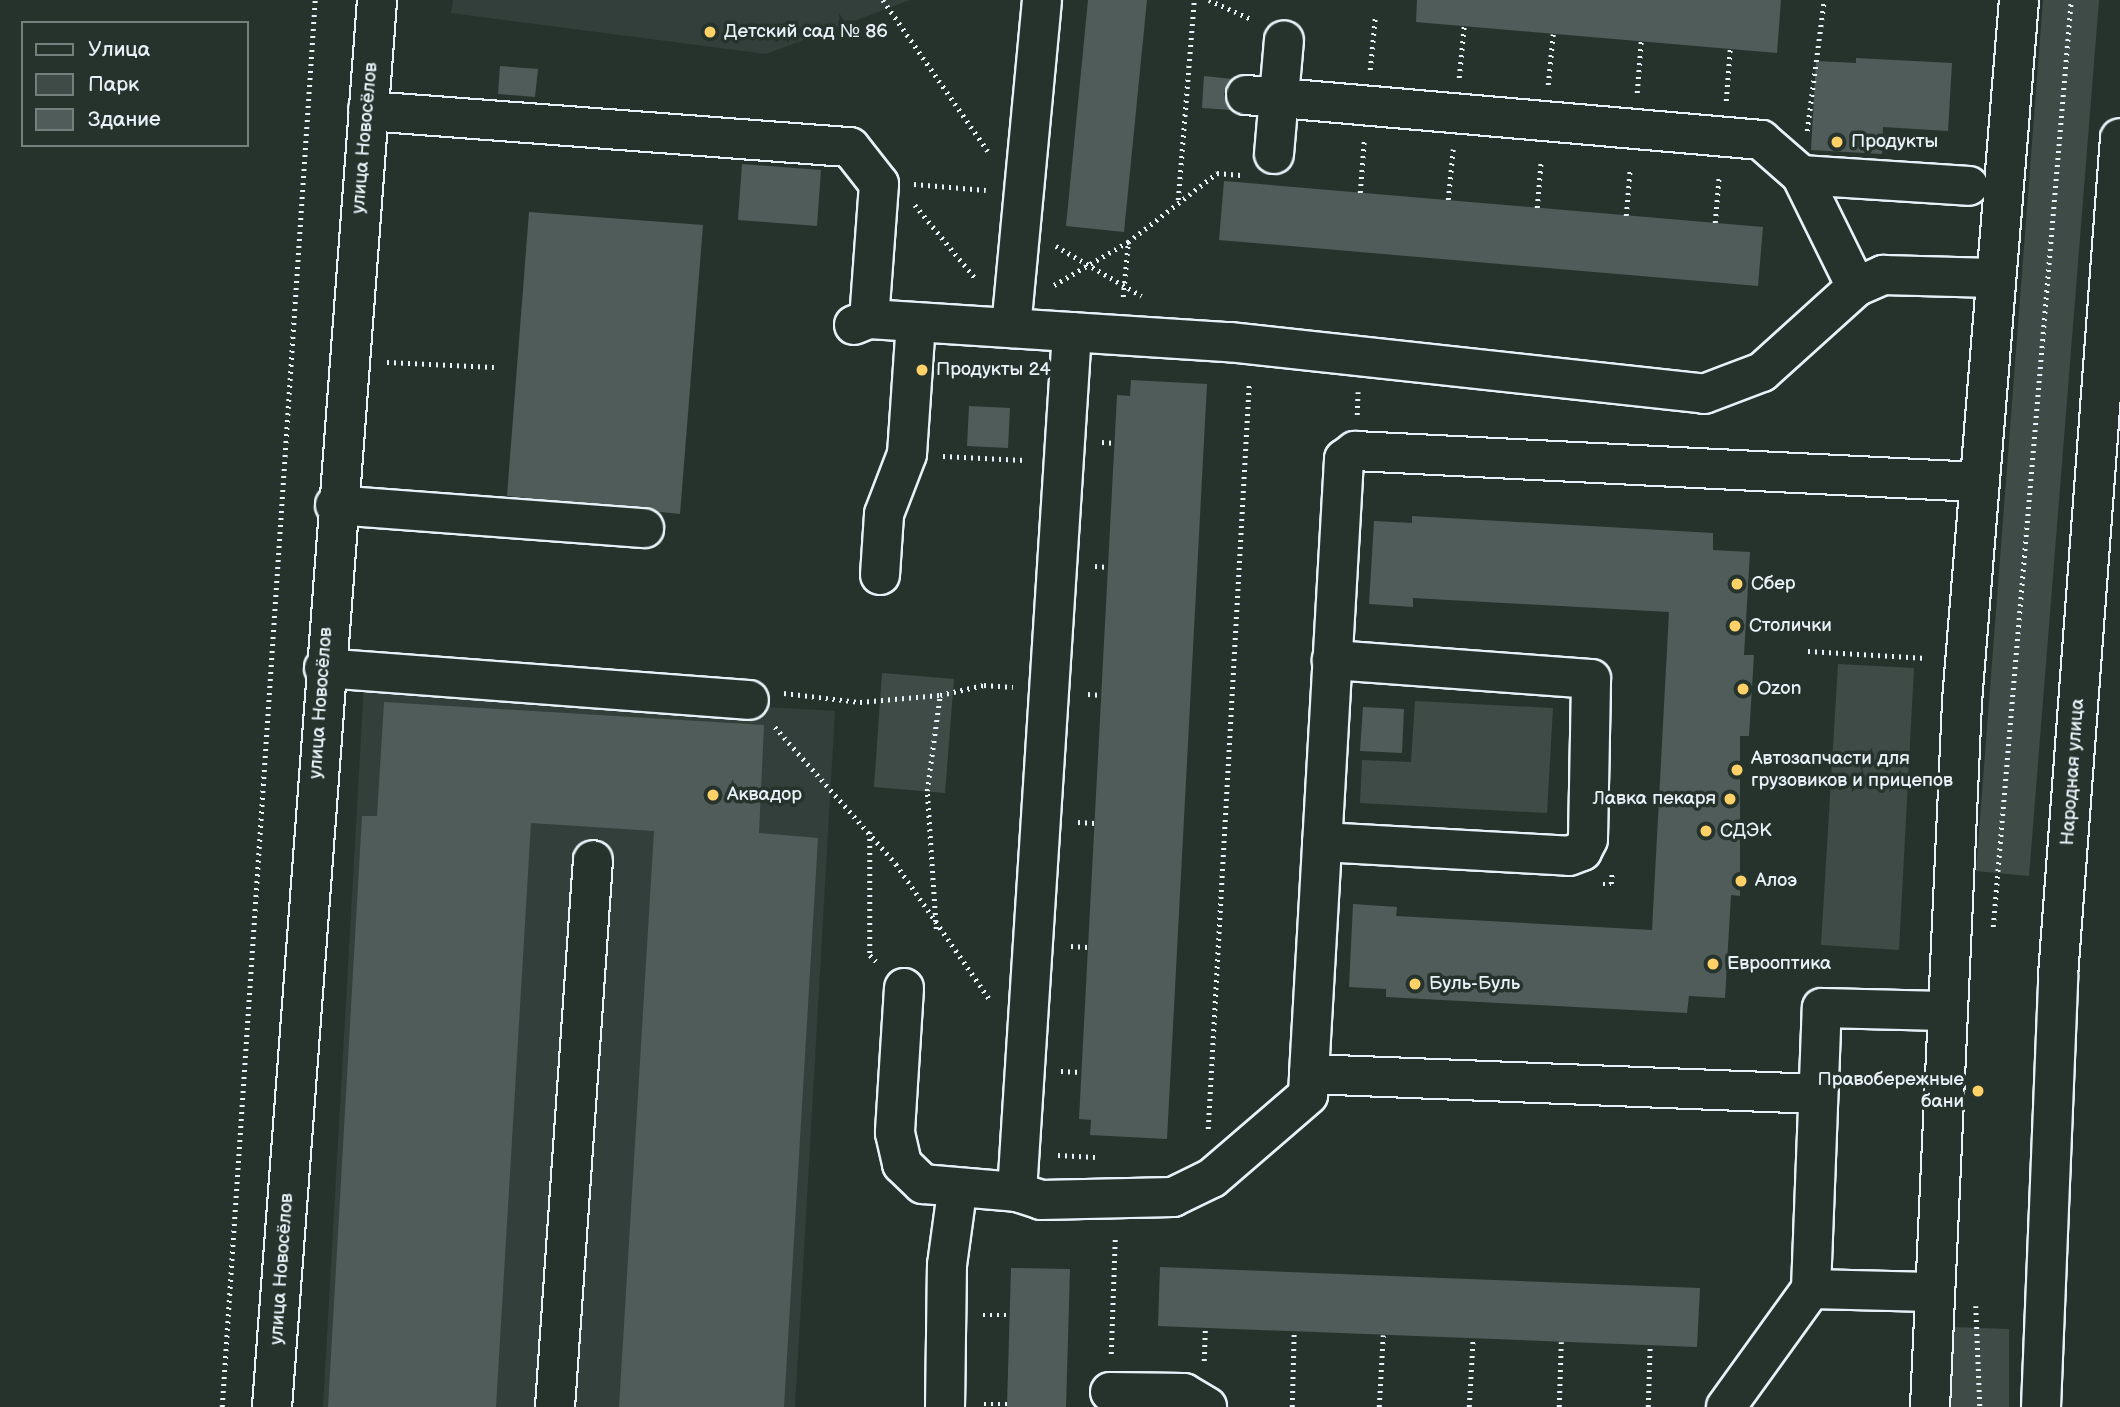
<!DOCTYPE html>
<meta charset="utf-8">
<style>
body{margin:0}
#map{position:relative;width:2120px;height:1407px;overflow:hidden;background:#26332d;font-family:"Balsamiq Sans",sans-serif}
div>[style]{position:absolute}
.built>*{inset:0;background:#333f3a}
.green>*{inset:0;background:#3e4b47}
.building>*{inset:0;background:#505c59}
.path>*{height:4.5px;margin-top:-2.25px;transform-origin:0;background:repeating-linear-gradient(90deg,#e8f1f8 0 2px,transparent 0 7px)}
.roads{filter:drop-shadow(2px 0 #e8f1f8) drop-shadow(-2px 0 #e8f1f8) drop-shadow(0 2px #e8f1f8) drop-shadow(0 -2px #e8f1f8)}
.minor>*{height:38px;margin:-19px;padding:0 19px;transform-origin:19px;border-radius:19px;background:#26332d}
.major>*{height:38px;margin:-19px;padding:0 19px;transform-origin:19px;border-radius:19px;background:#26332d}
.dots>*{width:19px;height:19px;translate:-50% -50%;box-sizing:border-box;border:4px solid #26332d;border-radius:50%}
span{translate:-50% -50%;white-space:nowrap;text-align:center;line-height:1.15;-webkit-text-stroke:7px #26332d;paint-order:stroke}
.poi-label{font-size:19px;color:#e8f1f8}
.left{translate:0 -50%;text-align:left}
.right{translate:-100% -50%;text-align:right}
.street-label{font-size:19px;color:#e8f1f8}
.legend{position:absolute;left:21px;top:21px;width:228px;height:126px;box-sizing:border-box;background:#26332d;border:2px solid #747f7e;margin:0;padding:9px 12px;list-style:none;font-size:21px;color:#e8f1f8}
.legend li{display:flex;align-items:center;gap:14px;height:35px}
.legend b{width:35px;border:2px solid #747f7e}
</style>
<div id="map">
<div class="built">
<i style="clip-path:polygon(453px 0,910px 0,766px 54px,451px 13px)"></i>
<i style="clip-path:polygon(364px 684px,835px 711px,795px 1407px,323px 1407px)"></i>
</div>
<div class="green">
<i style="clip-path:polygon(2043px 0,2099px 0,2029px 876px,1976px 871px)"></i>
<i style="clip-path:polygon(1838px 664px,1914px 668px,1899px 950px,1821px 945px)"></i>
<i style="clip-path:polygon(882px 673px,954px 679px,945px 793px,874px 787px)"></i>
<i style="clip-path:polygon(1415px 701px,1553px 708px,1547px 813px,1360px 803px,1362px 760px,1411px 762px)"></i>
<i style="clip-path:polygon(1951px 1327px,2009px 1329px,2009px 1407px,1951px 1407px)"></i>
</div>
<div class="building">
<i style="clip-path:polygon(1088px 0,1147px 0,1124px 232px,1066px 226px)"></i>
<i style="clip-path:polygon(1417px 0,1781px 0,1777px 53px,1416px 22px)"></i>
<i style="clip-path:polygon(1856px 58px,1952px 63px,1948px 131px,1883px 127px,1882px 154px,1811px 150px,1816px 61px,1856px 63px)"></i>
<i style="clip-path:polygon(500px 66px,538px 69px,535px 97px,498px 94px)"></i>
<i style="clip-path:polygon(1204px 76px,1232px 79px,1224px 94px,1231px 110px,1202px 108px)"></i>
<i style="clip-path:polygon(742px 164px,821px 170px,817px 226px,738px 220px)"></i>
<i style="clip-path:polygon(1224px 181px,1763px 227px,1758px 286px,1219px 240px)"></i>
<i style="clip-path:polygon(529px 212px,703px 225px,680px 514px,507px 496px)"></i>
<i style="clip-path:polygon(1131px 380px,1207px 384px,1167px 1139px,1090px 1135px,1091px 1120px,1079px 1119px,1117px 395px,1130px 396px)"></i>
<i style="clip-path:polygon(969px 406px,1010px 408px,1008px 448px,967px 446px)"></i>
<i style="clip-path:polygon(1412px 516px,1713px 533px,1713px 550px,1750px 552px,1744px 655px,1754px 655px,1749px 736px,1740px 736px,1740px 896px,1731px 895px,1725px 998px,1689px 996px,1687px 1013px,1386px 997px,1386px 989px,1349px 987px,1353px 904px,1397px 907px,1396px 916px,1652px 930px,1669px 612px,1413px 598px,1413px 607px,1369px 604px,1374px 521px,1412px 523px)"></i>
<i style="clip-path:polygon(384px 702px,764px 725px,759px 833px,818px 838px,784px 1407px,619px 1407px,654px 831px,531px 823px,496px 1407px,328px 1407px,362px 816px,377px 816px)"></i>
<i style="clip-path:polygon(1363px 707px,1404px 709px,1402px 753px,1360px 751px)"></i>
<i style="clip-path:polygon(1160px 1267px,1700px 1288px,1697px 1347px,1158px 1326px)"></i>
<i style="clip-path:polygon(1011px 1268px,1070px 1269px,1066px 1407px,1007px 1407px)"></i>
</div>
<div class="path">
<i style="left:883px;top:0;width:184px;rotate:55.2deg"></i>
<i style="left:1209px;top:0;width:48px;rotate:24.4deg"></i>
<i style="left:1370px;top:70px;width:52px;rotate:-84.5deg"></i>
<i style="left:1459px;top:78px;width:52px;rotate:-84.5deg"></i>
<i style="left:1548px;top:85px;width:51px;rotate:-84.4deg"></i>
<i style="left:1637px;top:93px;width:52px;rotate:-85.6deg"></i>
<i style="left:1726px;top:101px;width:52px;rotate:-85.6deg"></i>
<i style="left:1807px;top:131px;width:132px;rotate:-82.6deg"></i>
<i style="left:914px;top:184px;width:72px;rotate:4.8deg"></i>
<i style="left:1360px;top:193px;width:52px;rotate:-85.6deg"></i>
<i style="left:1178px;top:200px;width:201px;rotate:-85.4deg"></i>
<i style="left:1448px;top:200px;width:51px;rotate:-84.4deg"></i>
<i style="left:915px;top:205px;width:96px;rotate:50.5deg"></i>
<i style="left:1537px;top:208px;width:48px;rotate:-85.2deg"></i>
<i style="left:1626px;top:216px;width:48px;rotate:-85.2deg"></i>
<i style="left:1715px;top:223px;width:48px;rotate:-85.2deg"></i>
<i style="left:1056px;top:246px;width:99px;rotate:30.2deg"></i>
<i style="left:1054px;top:285px;width:86px;rotate:-30.2deg"></i>
<i style="left:1128px;top:242px;width:113px;rotate:-37.8deg"></i>
<i style="left:1217px;top:173px;width:24px;rotate:5deg"></i>
<i style="left:1123px;top:297px;width:54px;rotate:-84.7deg"></i>
<i style="left:387px;top:362px;width:107px;rotate:2.7deg"></i>
<i style="left:1357px;top:415px;width:23px;rotate:-88deg"></i>
<i style="left:1102px;top:442px;width:13px;rotate:4deg"></i>
<i style="left:943px;top:456px;width:82px;rotate:2.8deg"></i>
<i style="left:1095px;top:566px;width:13px;rotate:4deg"></i>
<i style="left:1808px;top:651px;width:119px;rotate:3.4deg"></i>
<i style="left:784px;top:693px;width:77px;rotate:6.8deg"></i>
<i style="left:860px;top:702px;width:80px;rotate:-5deg"></i>
<i style="left:1088px;top:694px;width:14px;rotate:4deg"></i>
<i style="left:775px;top:727px;width:183px;rotate:48.5deg"></i>
<i style="left:896px;top:864px;width:165px;rotate:55.3deg"></i>
<i style="left:1078px;top:822px;width:17px;rotate:3deg"></i>
<i style="left:870px;top:832px;width:123px;rotate:90deg"></i>
<i style="left:870px;top:955px;width:11px;rotate:45deg"></i>
<i style="left:1603px;top:884px;width:8px"></i>
<i style="left:1611px;top:884px;width:11px;rotate:-85deg"></i>
<i style="left:1993px;top:927px;width:930px;rotate:-85.19deg"></i>
<i style="left:936px;top:929px;width:138px;rotate:-93.7deg"></i>
<i style="left:927px;top:791px;width:97px;rotate:-82.3deg"></i>
<i style="left:940px;top:695px;width:45px;rotate:-12.8deg"></i>
<i style="left:984px;top:685px;width:29px;rotate:4deg"></i>
<i style="left:1071px;top:946px;width:17px;rotate:3deg"></i>
<i style="left:1061px;top:1071px;width:20px;rotate:3deg"></i>
<i style="left:1208px;top:1129px;width:747px;rotate:-86.85deg"></i>
<i style="left:1058px;top:1155px;width:37px;rotate:3deg"></i>
<i style="left:1976px;top:1306px;width:101px;rotate:87.7deg"></i>
<i style="left:983px;top:1315px;width:27px"></i>
<i style="left:1111px;top:1354px;width:117px;rotate:-88deg"></i>
<i style="left:1204px;top:1361px;width:33px;rotate:-88deg"></i>
<i style="left:984px;top:1404px;width:23px"></i>
<i style="left:222px;top:1407px;width:1410px;rotate:-86.22deg"></i>
<i style="left:1292px;top:1407px;width:75px;rotate:-88.5deg"></i>
<i style="left:1379px;top:1407px;width:72px;rotate:-86.8deg"></i>
<i style="left:1469px;top:1407px;width:69px;rotate:-86.7deg"></i>
<i style="left:1559px;top:1407px;width:65px;rotate:-88.2deg"></i>
<i style="left:1648px;top:1407px;width:62px;rotate:-88.2deg"></i>
</div>
<div class="roads">
<div class="minor">
<i style="left:1246px;top:95px;width:517px;rotate:4.99deg"></i>
<i style="left:1761px;top:140px;width:53px;rotate:41.2deg"></i>
<i style="left:1801px;top:175px;width:168px;rotate:3.7deg"></i>
<i style="left:368px;top:111px;width:483px;rotate:4.3deg"></i>
<i style="left:850px;top:147px;width:47px;rotate:51.9deg"></i>
<i style="left:879px;top:184px;width:135px;rotate:94.2deg"></i>
<i style="left:1274px;top:154px;width:114px;rotate:-85deg"></i>
<i style="left:1801px;top:175px;width:125px;rotate:63.8deg"></i>
<i style="left:854px;top:325px;width:16px;rotate:-22deg"></i>
<i style="left:869px;top:319px;width:361px;rotate:3.7deg"></i>
<i style="left:1229px;top:342px;width:478px;rotate:6.2deg"></i>
<i style="left:1704px;top:394px;width:62px;rotate:-20.8deg"></i>
<i style="left:1762px;top:372px;width:127px;rotate:-42.1deg"></i>
<i style="left:1856px;top:287px;width:30px;rotate:-24deg"></i>
<i style="left:1883px;top:275px;width:110px;rotate:1.6deg"></i>
<i style="left:1011px;top:328px;width:329px;rotate:-84.6deg"></i>
<i style="left:1072px;top:332px;width:862px;rotate:93.66deg"></i>
<i style="left:1017px;top:1192px;width:25px;rotate:18deg"></i>
<i style="left:1041px;top:1200px;width:132px;rotate:-1.3deg"></i>
<i style="left:1173px;top:1197px;width:43px;rotate:-26deg"></i>
<i style="left:1212px;top:1178px;width:127px;rotate:-40.8deg"></i>
<i style="left:1308px;top:1095px;width:21px;rotate:-87deg"></i>
<i style="left:1309px;top:1074px;width:509px;rotate:2.25deg"></i>
<i style="left:335px;top:505px;width:310px;rotate:4.3deg"></i>
<i style="left:880px;top:575px;width:61px;rotate:-86.2deg"></i>
<i style="left:884px;top:514px;width:64px;rotate:-69deg"></i>
<i style="left:907px;top:454px;width:132px;rotate:-86.1deg"></i>
<i style="left:324px;top:668px;width:426px;rotate:4.3deg"></i>
<i style="left:1322px;top:842px;width:247px;rotate:3.2deg"></i>
<i style="left:1569px;top:856px;width:14px;rotate:-21deg"></i>
<i style="left:1582px;top:851px;width:13px;rotate:-63deg"></i>
<i style="left:1588px;top:839px;width:160px;rotate:-88.9deg"></i>
<i style="left:1591px;top:679px;width:260px;rotate:-175.8deg"></i>
<i style="left:904px;top:988px;width:145px;rotate:93.6deg"></i>
<i style="left:895px;top:1133px;width:32px;rotate:77deg"></i>
<i style="left:902px;top:1164px;width:29px;rotate:44deg"></i>
<i style="left:923px;top:1184px;width:94px;rotate:4.9deg"></i>
<i style="left:1309px;top:1074px;width:616px;rotate:-86.74deg"></i>
<i style="left:1344px;top:459px;width:14px;rotate:-36deg"></i>
<i style="left:1355px;top:451px;width:624px;rotate:2.85deg"></i>
<i style="left:1811px;top:1289px;width:120px;rotate:1.4deg"></i>
<i style="left:1110px;top:1392px;width:74px;rotate:0.8deg"></i>
<i style="left:1184px;top:1393px;width:27px;rotate:31deg"></i>
<i style="left:272px;top:1407px;width:1411px;rotate:-85.73deg"></i>
<i style="left:555px;top:1407px;width:548px;rotate:-86.03deg"></i>
<i style="left:945px;top:1407px;width:142px;rotate:-89.2deg"></i>
<i style="left:947px;top:1265px;width:74px;rotate:-82.2deg"></i>
<i style="left:1726px;top:1407px;width:145px;rotate:-54.2deg"></i>
<i style="left:1811px;top:1289px;width:281px;rotate:-87.8deg"></i>
<i style="left:1822px;top:1008px;width:122px;rotate:1.4deg"></i>
<i style="left:1930px;top:1407px;width:707px;rotate:-87.4deg"></i>
<i style="left:1962px;top:701px;width:703px;rotate:-85.35deg"></i>
</div>
<div class="major">
<i style="left:2041px;top:1407px;width:431px;rotate:-87.7deg"></i>
<i style="left:2058px;top:976px;width:840px;rotate:-85.77deg"></i>
</div>
</div>
<div class="dots">
<i style="left:710px;top:32px;background:#ffd166"></i>
<i style="left:1837px;top:142px;background:#ffd166"></i>
<i style="left:922px;top:370px;background:#ffd166"></i>
<i style="left:1737px;top:584px;background:#ffd166"></i>
<i style="left:1735px;top:626px;background:#ffd166"></i>
<i style="left:1743px;top:689px;background:#ffd166"></i>
<i style="left:1737px;top:770px;background:#ffd166"></i>
<i style="left:713px;top:795px;background:#ffd166"></i>
<i style="left:1730px;top:799px;background:#ffd166"></i>
<i style="left:1706px;top:831px;background:#ffd166"></i>
<i style="left:1741px;top:881px;background:#ffd166"></i>
<i style="left:1713px;top:964px;background:#ffd166"></i>
<i style="left:1415px;top:984px;background:#ffd166"></i>
<i style="left:1978px;top:1091px;background:#ffd166"></i>
</div>
<div class="poi-label">
<span class="left" style="left:724px;top:32px">Детский сад № 86</span>
<span class="left" style="left:1851px;top:142px">Продукты</span>
<span class="left" style="left:936px;top:370px">Продукты 24</span>
<span class="left" style="left:1751px;top:584px">Сбер</span>
<span class="left" style="left:1749px;top:626px">Столички</span>
<span class="left" style="left:1757px;top:689px">Ozon</span>
<span class="left" style="left:1751px;top:770px">Автозапчасти для<br>грузовиков и прицепов</span>
<span class="left" style="left:727px;top:795px">Аквадор</span>
<span class="right" style="left:1716px;top:799px">Лавка пекаря</span>
<span class="left" style="left:1720px;top:831px">СДЭК</span>
<span class="left" style="left:1755px;top:881px">Алоэ</span>
<span class="left" style="left:1727px;top:964px">Еврооптика</span>
<span class="left" style="left:1429px;top:984px">Буль-Буль</span>
<span class="right" style="left:1964px;top:1091px">Правобережные<br>бани</span>
</div>
<div class="street-label">
<span style="left:365px;top:138px;rotate:-85deg">улица Новосёлов</span>
<span style="left:321px;top:703px;rotate:-86deg">улица Новосёлов</span>
<span style="left:2073px;top:772px;rotate:-86deg">Народная улица</span>
<span style="left:282px;top:1269px;rotate:-86deg">улица Новосёлов</span>
</div>
<ul class="legend">
<li><b style="height:9px;background:#26332d"></b>Улица</li>
<li><b style="height:19px;background:#3e4b47"></b>Парк</li>
<li><b style="height:19px;background:#505c59"></b>Здание</li>
</ul>
</div>
